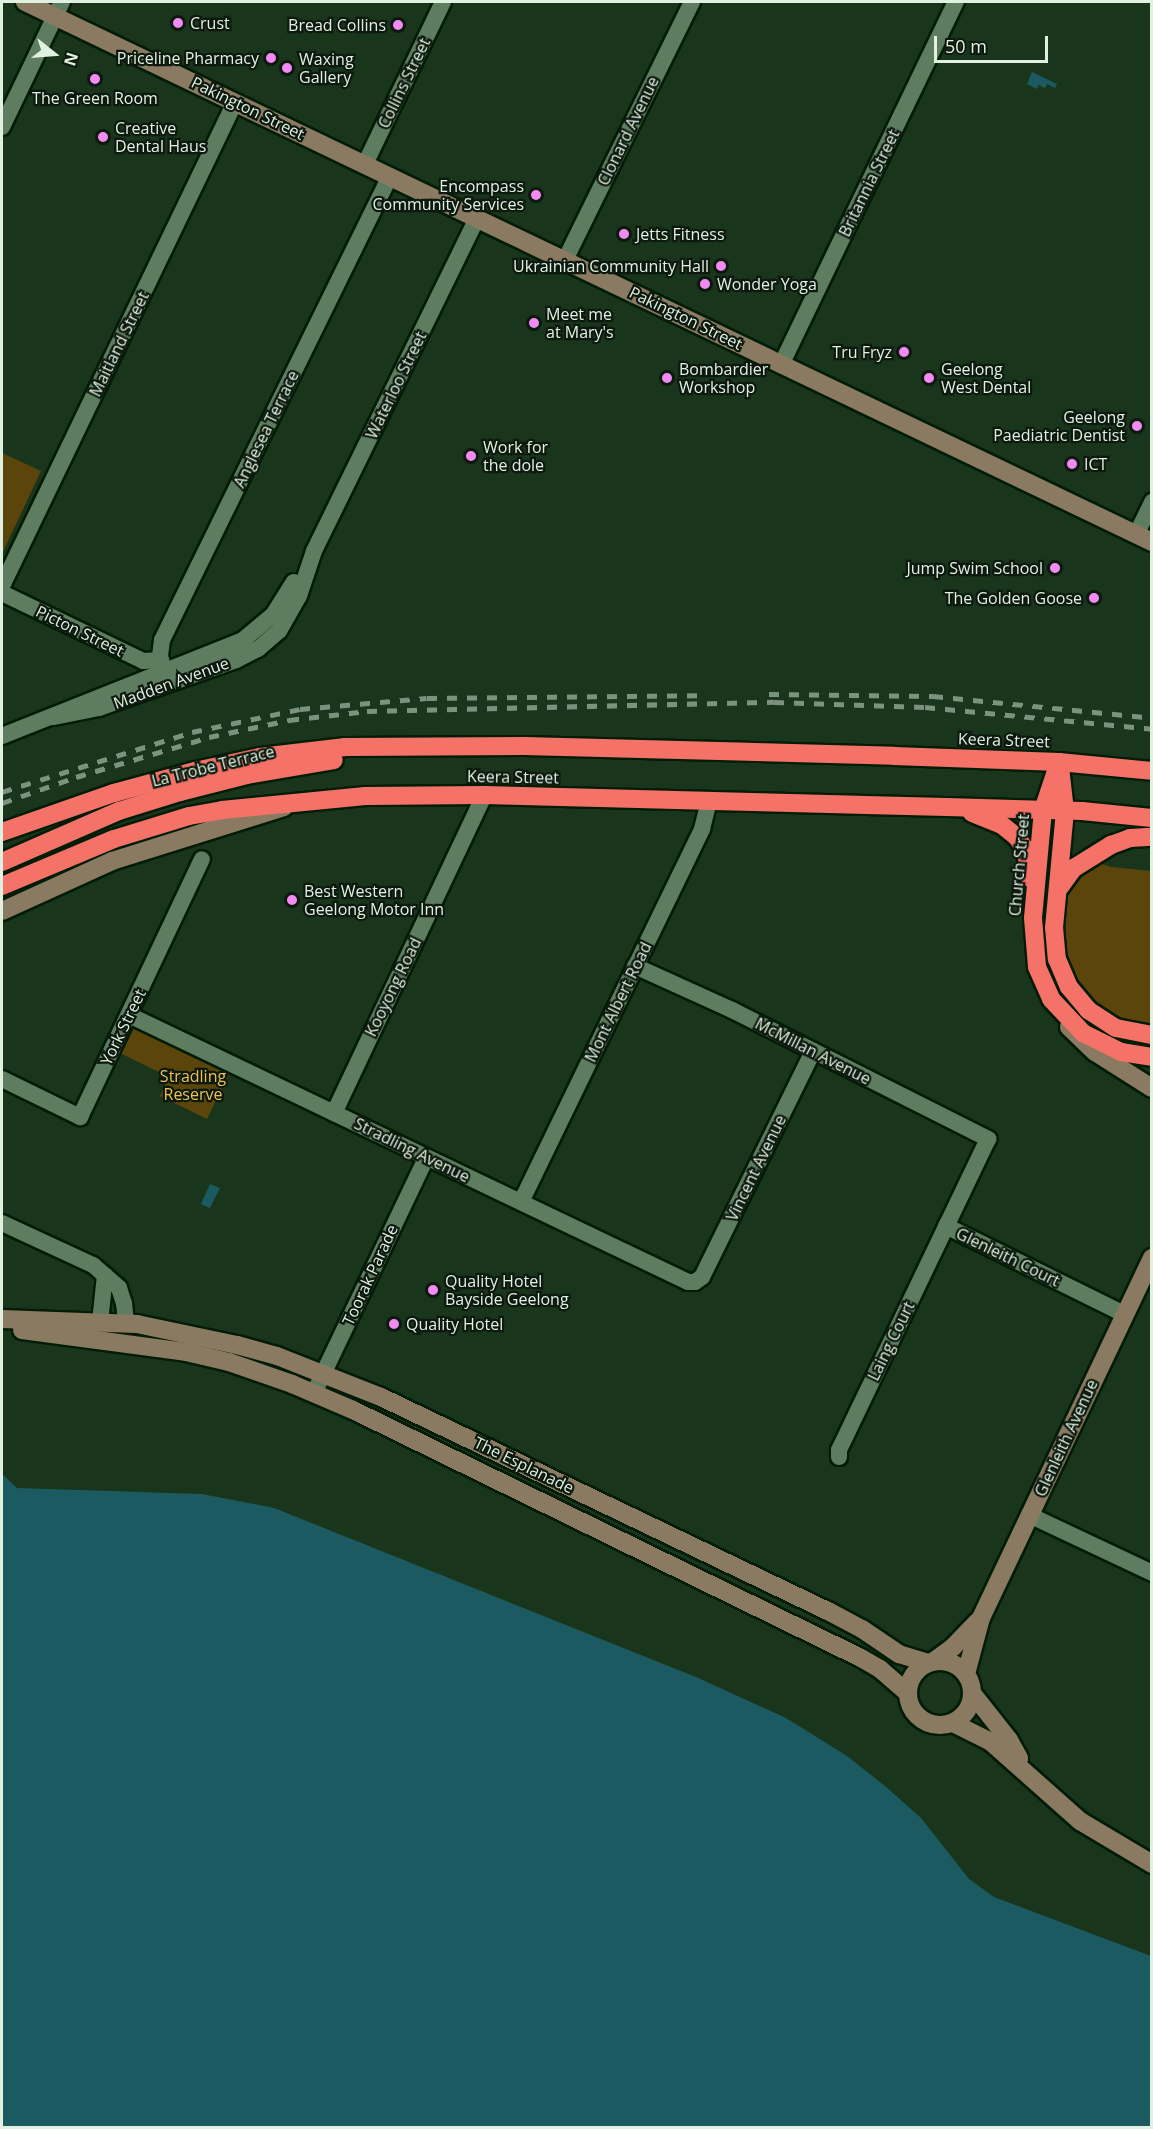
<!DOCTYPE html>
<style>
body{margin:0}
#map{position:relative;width:1153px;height:2129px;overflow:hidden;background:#19351c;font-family:"Open Sans",sans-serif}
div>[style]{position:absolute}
.green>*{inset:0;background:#5b450a}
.water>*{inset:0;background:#1c5a61}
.roads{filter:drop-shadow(2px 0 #021c05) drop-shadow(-2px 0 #021c05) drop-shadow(0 2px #021c05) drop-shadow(0 -2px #021c05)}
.street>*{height:16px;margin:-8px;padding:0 8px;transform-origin:8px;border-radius:8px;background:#5e7d60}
.secondary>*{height:18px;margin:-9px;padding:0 9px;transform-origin:9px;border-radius:9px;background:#8b7a62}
.secondary>.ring{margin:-9px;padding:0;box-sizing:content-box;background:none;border:18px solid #8b7a62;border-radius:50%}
.highway>*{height:18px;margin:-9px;padding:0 9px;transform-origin:9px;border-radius:9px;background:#f47268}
.rail>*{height:4.5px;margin-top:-2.25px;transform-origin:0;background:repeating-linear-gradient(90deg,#7c927e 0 10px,transparent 0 20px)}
.dots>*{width:16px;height:16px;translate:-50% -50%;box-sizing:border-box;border:3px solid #0d190e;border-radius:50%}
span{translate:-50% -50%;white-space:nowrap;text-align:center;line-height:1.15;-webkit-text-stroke:4.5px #0d190e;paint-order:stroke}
.poi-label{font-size:16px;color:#e0f1e1}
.left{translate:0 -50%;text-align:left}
.right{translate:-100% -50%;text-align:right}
.street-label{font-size:16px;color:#e0f1e1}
.park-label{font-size:16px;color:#eec156}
.frame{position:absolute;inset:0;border:3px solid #e0f1e1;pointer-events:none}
.north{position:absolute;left:24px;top:24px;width:60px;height:60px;-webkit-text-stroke:4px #0d190e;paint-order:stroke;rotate:107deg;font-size:16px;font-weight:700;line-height:24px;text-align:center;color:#e0f1e1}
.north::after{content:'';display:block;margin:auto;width:21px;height:27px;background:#e0f1e1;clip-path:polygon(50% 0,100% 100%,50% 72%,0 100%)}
.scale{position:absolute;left:934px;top:36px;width:114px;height:27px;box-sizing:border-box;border:3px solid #e0f1e1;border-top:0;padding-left:8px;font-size:18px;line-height:21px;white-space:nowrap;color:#e0f1e1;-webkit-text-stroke:4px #0d190e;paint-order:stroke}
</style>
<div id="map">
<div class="green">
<i style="clip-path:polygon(2px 453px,41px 471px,2px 554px)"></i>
<i style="clip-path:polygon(1096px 862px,1111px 867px,1151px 871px,1151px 1024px,1129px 1021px,1111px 1013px,1094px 1002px,1082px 989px,1072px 970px,1066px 948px,1064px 923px,1069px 885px,1079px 872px)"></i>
<i style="clip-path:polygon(133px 1027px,229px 1074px,207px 1119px,160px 1096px,169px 1077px,120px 1053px)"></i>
</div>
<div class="water">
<i style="clip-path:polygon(1032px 72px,1057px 84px,1055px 88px,1047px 84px,1045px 88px,1038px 85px,1037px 89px,1027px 84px)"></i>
<i style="clip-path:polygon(210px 1184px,220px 1188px,210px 1208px,201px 1204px)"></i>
<i style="clip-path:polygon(2px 1474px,17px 1488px,202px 1494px,274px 1508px,696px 1677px,786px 1718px,847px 1756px,885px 1786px,921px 1818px,969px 1879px,994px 1897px,1151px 1956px,1151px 2127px,2px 2127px)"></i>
</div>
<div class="roads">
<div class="street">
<i style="left:2px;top:127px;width:139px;rotate:-64.4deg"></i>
<i style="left:365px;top:164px;width:180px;rotate:-64.3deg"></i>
<i style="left:565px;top:260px;width:288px;rotate:-63.8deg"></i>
<i style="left:781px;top:365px;width:403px;rotate:-64.3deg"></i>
<i style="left:1136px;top:535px;width:37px;rotate:-64deg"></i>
<i style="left:2px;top:586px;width:537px;rotate:-64.29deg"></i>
<i style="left:2px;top:593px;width:157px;rotate:25.7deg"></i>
<i style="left:143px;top:661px;width:18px;rotate:-3deg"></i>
<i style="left:168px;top:684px;width:29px;rotate:-106deg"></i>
<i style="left:160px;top:656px;width:16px;rotate:-83deg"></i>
<i style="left:162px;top:640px;width:517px;rotate:-63.83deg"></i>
<i style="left:54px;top:717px;width:46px;rotate:-11.3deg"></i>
<i style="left:99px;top:708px;width:145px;rotate:-19.3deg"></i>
<i style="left:236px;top:660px;width:25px;rotate:-27deg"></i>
<i style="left:258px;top:649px;width:28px;rotate:-41deg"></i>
<i style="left:279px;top:631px;width:40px;rotate:-60.3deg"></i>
<i style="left:299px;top:596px;width:47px;rotate:-71.6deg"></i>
<i style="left:314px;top:551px;width:371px;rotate:-63.9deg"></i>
<i style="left:2px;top:736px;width:259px;rotate:-21.7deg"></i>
<i style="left:243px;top:640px;width:39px;rotate:-40deg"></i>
<i style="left:273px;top:615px;width:39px;rotate:-58deg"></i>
<i style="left:635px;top:966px;width:107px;rotate:24.4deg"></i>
<i style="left:732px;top:1010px;width:287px;rotate:26.7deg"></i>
<i style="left:988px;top:1139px;width:345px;rotate:115.6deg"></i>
<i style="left:839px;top:1450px;width:7px;rotate:90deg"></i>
<i style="left:129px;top:1015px;width:619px;rotate:25.53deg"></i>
<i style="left:688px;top:1282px;width:7px"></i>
<i style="left:695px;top:1282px;width:9px;rotate:-36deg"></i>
<i style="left:702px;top:1277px;width:252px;rotate:-63.8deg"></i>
<i style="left:2px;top:1079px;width:87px;rotate:26deg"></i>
<i style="left:80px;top:1117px;width:285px;rotate:-64.7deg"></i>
<i style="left:334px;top:1113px;width:352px;rotate:-64.7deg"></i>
<i style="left:521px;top:1202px;width:415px;rotate:-64.1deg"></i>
<i style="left:702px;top:829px;width:30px;rotate:-76deg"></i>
<i style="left:2px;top:1223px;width:100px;rotate:24.8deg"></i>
<i style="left:93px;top:1265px;width:35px;rotate:41deg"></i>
<i style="left:119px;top:1288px;width:16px;rotate:72deg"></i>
<i style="left:124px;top:1303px;width:20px;rotate:84deg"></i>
<i style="left:946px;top:1226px;width:199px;rotate:26.3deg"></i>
<i style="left:100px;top:1322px;width:47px;rotate:-83.9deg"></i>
<i style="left:314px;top:1393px;width:260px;rotate:-64.5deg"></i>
<i style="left:1029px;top:1515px;width:136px;rotate:25.2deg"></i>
</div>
<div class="secondary">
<i style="left:25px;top:2px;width:1250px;rotate:25.6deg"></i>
<i style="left:2px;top:911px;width:121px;rotate:-24.4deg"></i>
<i style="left:112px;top:861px;width:180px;rotate:-17.4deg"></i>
<i style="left:1069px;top:1027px;width:36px;rotate:44deg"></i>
<i style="left:1095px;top:1052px;width:67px;rotate:32.3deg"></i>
<i style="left:2px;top:1319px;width:135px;rotate:2.1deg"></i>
<i style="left:137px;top:1324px;width:102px;rotate:11.9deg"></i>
<i style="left:237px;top:1345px;width:41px;rotate:15.4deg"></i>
<i style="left:277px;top:1356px;width:112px;rotate:21.5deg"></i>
<i style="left:381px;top:1397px;width:496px;rotate:25.6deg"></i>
<i style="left:828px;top:1611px;width:38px;rotate:28deg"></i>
<i style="left:862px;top:1629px;width:45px;rotate:34deg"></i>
<i style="left:899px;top:1654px;width:30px;rotate:17deg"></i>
<i style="left:22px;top:1330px;width:165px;rotate:7.6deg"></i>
<i style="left:186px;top:1352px;width:44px;rotate:13.1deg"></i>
<i style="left:229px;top:1362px;width:67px;rotate:19.2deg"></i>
<i style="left:292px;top:1384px;width:66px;rotate:23.1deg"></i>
<i style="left:353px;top:1410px;width:565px;rotate:26.02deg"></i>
<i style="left:861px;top:1658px;width:22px;rotate:30deg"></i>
<i style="left:880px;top:1669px;width:37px;rotate:41deg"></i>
<i class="ring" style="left:908px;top:1661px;width:46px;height:46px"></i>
<i style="left:934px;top:1661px;width:24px;rotate:-36deg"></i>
<i style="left:953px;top:1647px;width:35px;rotate:-46deg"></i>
<i style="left:966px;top:1674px;width:58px;rotate:-75deg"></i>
<i style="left:981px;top:1618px;width:399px;rotate:-64.6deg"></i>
<i style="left:972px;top:1693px;width:60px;rotate:51.8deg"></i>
<i style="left:1009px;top:1740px;width:21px;rotate:61deg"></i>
<i style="left:953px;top:1723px;width:42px;rotate:26.6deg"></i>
<i style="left:991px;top:1742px;width:119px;rotate:41.6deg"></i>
<i style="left:1080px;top:1821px;width:84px;rotate:30.8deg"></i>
</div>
<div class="highway">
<i style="left:1059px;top:762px;width:51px;rotate:108.4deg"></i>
<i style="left:1043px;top:810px;width:108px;rotate:95.3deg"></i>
<i style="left:1033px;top:918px;width:49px;rotate:85.3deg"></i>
<i style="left:1037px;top:967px;width:35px;rotate:66deg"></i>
<i style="left:1051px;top:999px;width:47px;rotate:46.7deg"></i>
<i style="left:1083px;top:1033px;width:42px;rotate:26.6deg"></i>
<i style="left:1121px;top:1052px;width:31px;rotate:9deg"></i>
<i style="left:1060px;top:767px;width:44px;rotate:83.5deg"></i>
<i style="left:1065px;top:811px;width:117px;rotate:95.4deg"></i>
<i style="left:1054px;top:927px;width:32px;rotate:85deg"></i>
<i style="left:1057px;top:959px;width:30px;rotate:67deg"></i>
<i style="left:1069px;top:987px;width:30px;rotate:50deg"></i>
<i style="left:1088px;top:1010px;width:33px;rotate:33deg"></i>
<i style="left:1116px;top:1028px;width:37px;rotate:11deg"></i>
<i style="left:972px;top:813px;width:32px;rotate:22deg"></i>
<i style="left:1002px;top:825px;width:19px;rotate:39deg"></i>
<i style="left:1017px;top:837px;width:17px;rotate:57deg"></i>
<i style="left:1026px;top:851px;width:27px;rotate:82deg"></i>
<i style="left:2px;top:832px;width:119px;rotate:-19.2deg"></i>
<i style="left:114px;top:793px;width:84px;rotate:-15.2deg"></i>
<i style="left:195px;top:771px;width:66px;rotate:-12.2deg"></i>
<i style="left:260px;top:757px;width:86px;rotate:-6.7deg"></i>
<i style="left:345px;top:747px;width:179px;rotate:-0.3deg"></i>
<i style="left:524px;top:746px;width:370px;rotate:1.5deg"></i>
<i style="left:894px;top:756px;width:165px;rotate:2.1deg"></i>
<i style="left:1059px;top:762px;width:93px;rotate:5.5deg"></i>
<i style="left:2px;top:862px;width:128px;rotate:-23.6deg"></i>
<i style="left:119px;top:811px;width:64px;rotate:-17.3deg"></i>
<i style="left:180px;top:792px;width:69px;rotate:-14.2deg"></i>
<i style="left:247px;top:775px;width:88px;rotate:-9.8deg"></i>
<i style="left:2px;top:886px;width:121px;rotate:-22.8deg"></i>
<i style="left:114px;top:839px;width:78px;rotate:-17deg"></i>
<i style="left:189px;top:816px;width:34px;rotate:-10deg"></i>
<i style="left:222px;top:810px;width:144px;rotate:-5.6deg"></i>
<i style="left:365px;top:796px;width:119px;rotate:-0.5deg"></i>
<i style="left:484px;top:795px;width:463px;rotate:1.5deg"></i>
<i style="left:947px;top:807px;width:135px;rotate:1.7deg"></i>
<i style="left:1082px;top:811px;width:70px;rotate:5.7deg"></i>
<i style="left:1060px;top:887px;width:24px;rotate:-54deg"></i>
<i style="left:1074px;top:868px;width:44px;rotate:-31.9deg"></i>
<i style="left:1111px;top:845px;width:20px;rotate:-20deg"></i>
<i style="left:1130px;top:838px;width:22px;rotate:-3deg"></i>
</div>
</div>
<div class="rail">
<i style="left:769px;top:694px;width:164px;rotate:0.7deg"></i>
<i style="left:933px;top:696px;width:220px;rotate:5.7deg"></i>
<i style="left:2px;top:792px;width:199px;rotate:-17.5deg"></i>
<i style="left:192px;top:732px;width:110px;rotate:-12deg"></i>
<i style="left:300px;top:709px;width:127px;rotate:-5deg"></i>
<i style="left:427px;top:698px;width:273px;rotate:-0.6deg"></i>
<i style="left:2px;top:803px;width:78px;rotate:-19.4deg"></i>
<i style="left:76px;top:777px;width:139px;rotate:-16.7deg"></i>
<i style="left:209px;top:737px;width:82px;rotate:-12deg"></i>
<i style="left:289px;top:720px;width:79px;rotate:-6.6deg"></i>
<i style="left:367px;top:711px;width:407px;rotate:-1.3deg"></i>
<i style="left:774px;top:702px;width:151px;rotate:1.9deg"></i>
<i style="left:925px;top:707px;width:228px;rotate:5.5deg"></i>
</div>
<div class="dots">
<i style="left:178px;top:23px;background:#f28af3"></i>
<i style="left:398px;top:25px;background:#f28af3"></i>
<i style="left:271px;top:58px;background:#f28af3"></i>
<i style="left:287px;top:68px;background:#f28af3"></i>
<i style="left:95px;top:79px;background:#f28af3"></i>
<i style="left:103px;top:137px;background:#f28af3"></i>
<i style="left:536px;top:195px;background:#f28af3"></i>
<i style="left:624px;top:234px;background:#f28af3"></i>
<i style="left:721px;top:266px;background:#f28af3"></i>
<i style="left:705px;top:284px;background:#f28af3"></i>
<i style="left:534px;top:323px;background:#f28af3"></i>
<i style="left:904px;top:352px;background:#f28af3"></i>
<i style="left:667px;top:378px;background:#f28af3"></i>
<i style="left:929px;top:378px;background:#f28af3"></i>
<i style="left:1137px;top:426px;background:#f28af3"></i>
<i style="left:471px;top:456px;background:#f28af3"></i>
<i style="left:1072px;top:464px;background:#f28af3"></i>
<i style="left:1055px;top:568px;background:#f28af3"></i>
<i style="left:1094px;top:598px;background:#f28af3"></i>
<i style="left:292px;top:900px;background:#f28af3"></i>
<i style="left:433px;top:1290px;background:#f28af3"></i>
<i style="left:394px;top:1324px;background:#f28af3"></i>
</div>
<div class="poi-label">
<span class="left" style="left:190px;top:23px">Crust</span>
<span class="right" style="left:386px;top:25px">Bread Collins</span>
<span class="right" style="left:259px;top:58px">Priceline Pharmacy</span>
<span class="left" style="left:299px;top:68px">Waxing<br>Gallery</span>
<span style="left:95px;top:98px">The Green Room</span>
<span class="left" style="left:115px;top:137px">Creative<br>Dental Haus</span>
<span class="right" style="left:524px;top:195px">Encompass<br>Community Services</span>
<span class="left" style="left:636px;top:234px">Jetts Fitness</span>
<span class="right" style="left:709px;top:266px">Ukrainian Community Hall</span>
<span class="left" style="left:717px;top:284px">Wonder Yoga</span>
<span class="left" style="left:546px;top:323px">Meet me<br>at Mary's</span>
<span class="right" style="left:892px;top:352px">Tru Fryz</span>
<span class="left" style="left:679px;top:378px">Bombardier<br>Workshop</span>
<span class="left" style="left:941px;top:378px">Geelong<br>West Dental</span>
<span class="right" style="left:1125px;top:426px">Geelong<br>Paediatric Dentist</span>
<span class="left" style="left:483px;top:456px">Work for<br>the dole</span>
<span class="left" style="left:1084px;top:464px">ICT</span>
<span class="right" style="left:1043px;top:568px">Jump Swim School</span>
<span class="right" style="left:1082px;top:598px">The Golden Goose</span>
<span class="left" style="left:304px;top:900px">Best Western<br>Geelong Motor Inn</span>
<span class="left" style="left:445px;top:1290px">Quality Hotel<br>Bayside Geelong</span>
<span class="left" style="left:406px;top:1324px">Quality Hotel</span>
</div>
<div class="street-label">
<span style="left:404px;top:83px;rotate:-64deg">Collins Street</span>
<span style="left:248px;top:108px;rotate:26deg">Pakington Street</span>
<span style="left:628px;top:131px;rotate:-64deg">Clonard Avenue</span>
<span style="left:869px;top:183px;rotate:-64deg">Britannia Street</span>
<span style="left:686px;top:318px;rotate:26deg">Pakington Street</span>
<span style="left:119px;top:344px;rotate:-64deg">Maitland Street</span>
<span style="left:396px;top:385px;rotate:-64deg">Waterloo Street</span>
<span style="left:266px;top:429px;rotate:-64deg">Anglesea Terrace</span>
<span style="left:80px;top:631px;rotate:26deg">Picton Street</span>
<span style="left:171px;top:683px;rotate:-20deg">Madden Avenue</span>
<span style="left:1004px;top:740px;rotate:2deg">Keera Street</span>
<span style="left:213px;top:766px;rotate:-14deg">La Trobe Terrace</span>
<span style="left:513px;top:777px;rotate:1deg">Keera Street</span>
<span style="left:1019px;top:865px;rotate:-85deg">Church Street</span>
<span style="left:393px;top:987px;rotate:-64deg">Kooyong Road</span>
<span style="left:618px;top:1002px;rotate:-64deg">Mont Albert Road</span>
<span style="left:123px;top:1027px;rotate:-64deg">York Street</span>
<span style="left:813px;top:1051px;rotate:27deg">McMillan Avenue</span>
<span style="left:412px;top:1150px;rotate:26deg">Stradling Avenue</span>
<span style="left:756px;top:1168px;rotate:-64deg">Vincent Avenue</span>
<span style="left:1008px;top:1257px;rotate:26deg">Glenleith Court</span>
<span style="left:370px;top:1275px;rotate:-65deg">Toorak Parade</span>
<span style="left:891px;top:1341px;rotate:-64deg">Laing Court</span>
<span style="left:1066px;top:1438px;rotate:-65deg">Glenleith Avenue</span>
<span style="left:524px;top:1465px;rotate:26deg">The Esplanade</span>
</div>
<div class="park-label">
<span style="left:193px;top:1085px">Stradling<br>Reserve</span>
</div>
<div class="frame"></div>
<div class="north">N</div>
<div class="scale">50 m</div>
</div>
